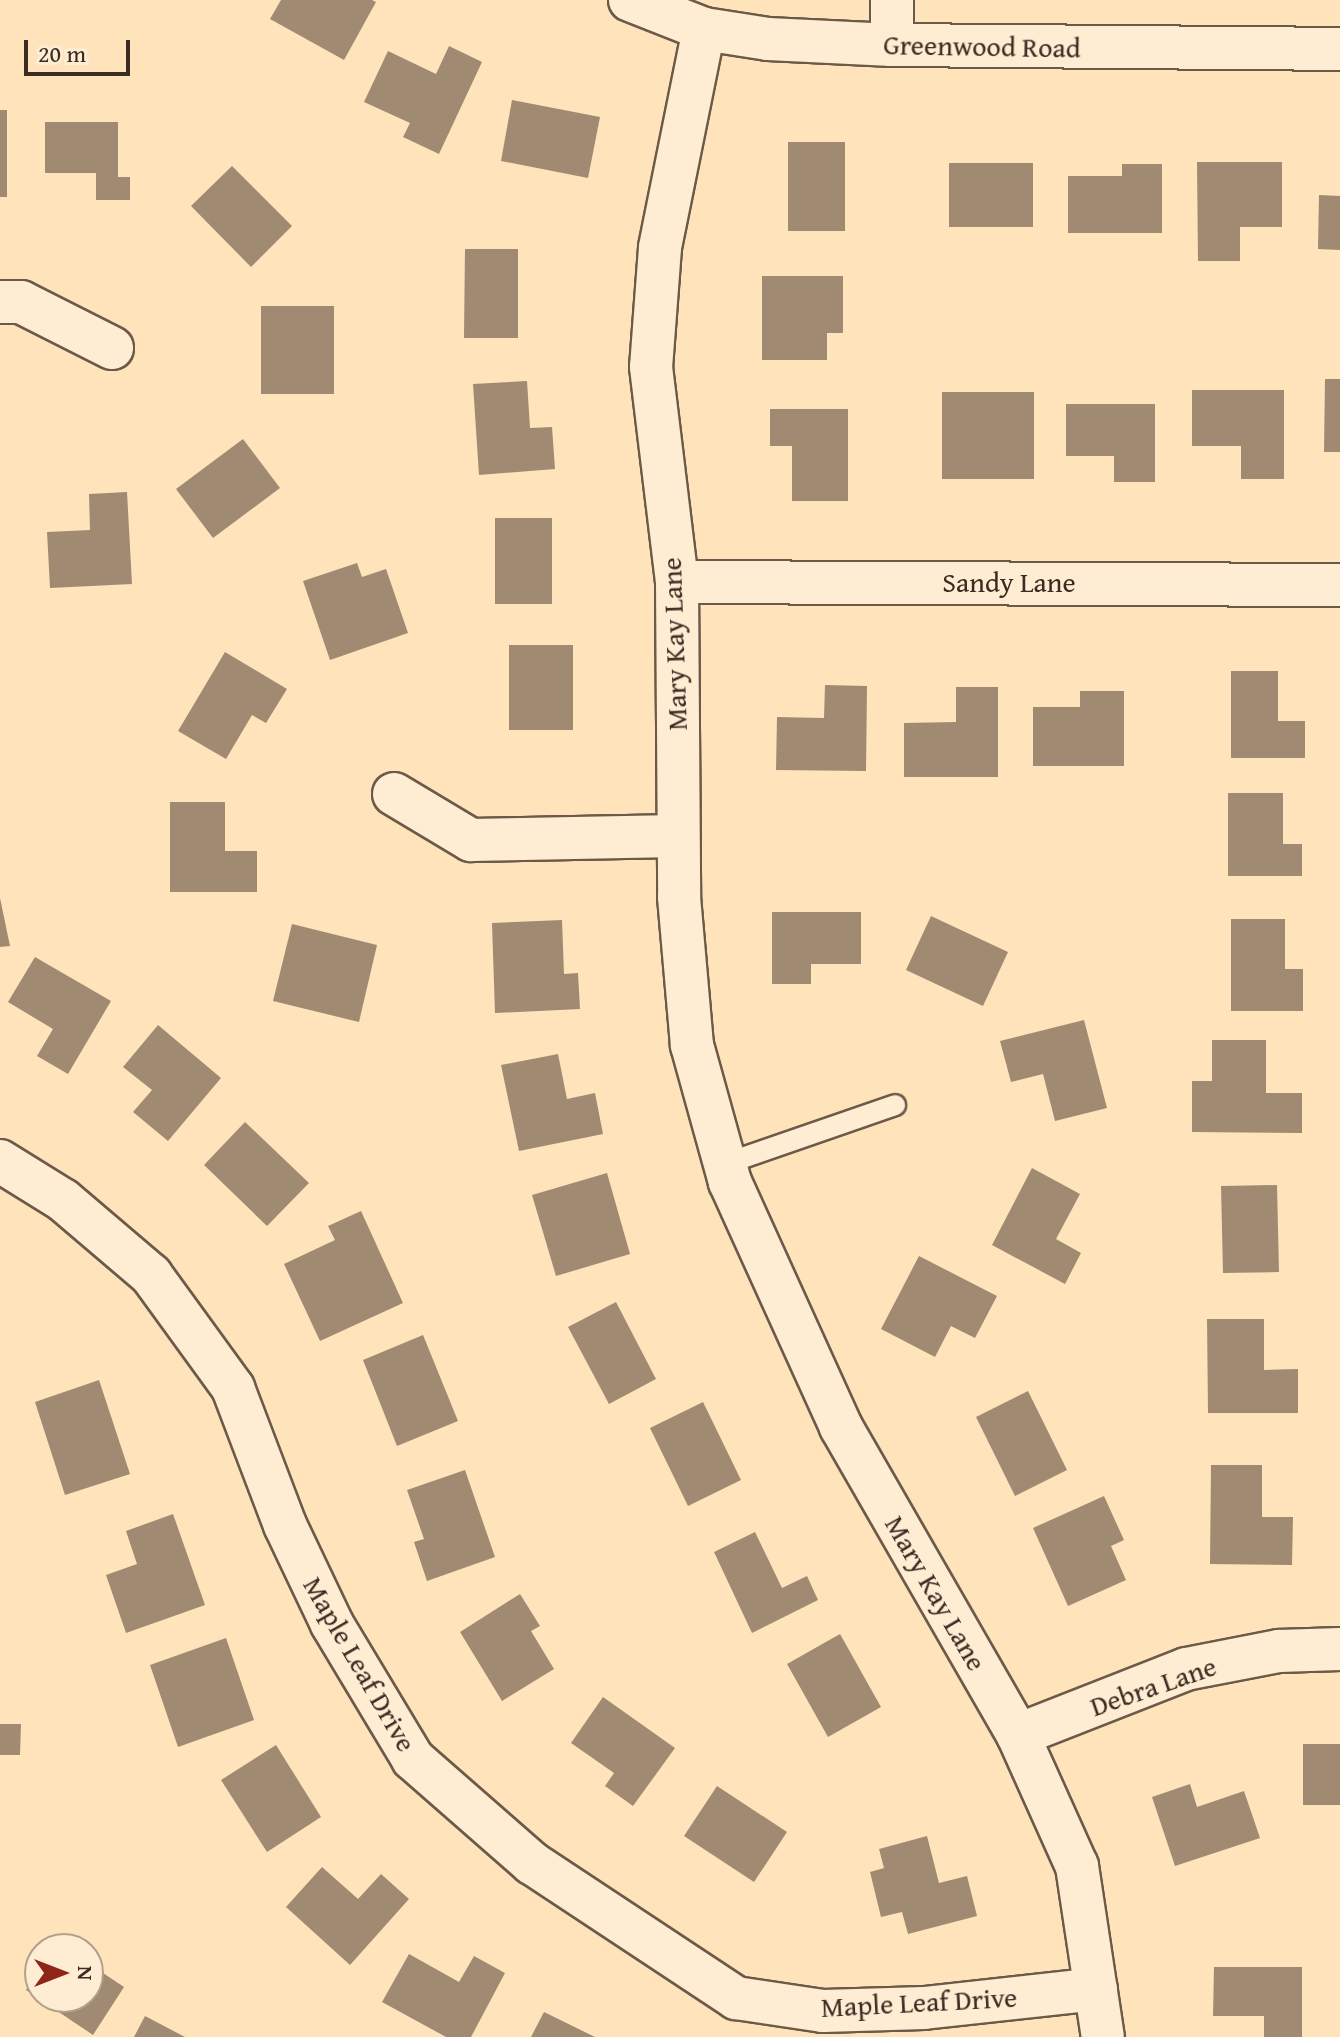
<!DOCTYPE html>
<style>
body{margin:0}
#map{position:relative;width:1340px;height:2037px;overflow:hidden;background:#fee3bb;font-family:"Gentium Book Plus",serif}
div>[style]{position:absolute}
.building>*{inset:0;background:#a08b72}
.roads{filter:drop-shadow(2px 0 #6c5a49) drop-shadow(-2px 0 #6c5a49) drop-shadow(0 2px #6c5a49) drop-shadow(0 -2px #6c5a49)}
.lane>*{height:20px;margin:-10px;padding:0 10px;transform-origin:10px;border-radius:10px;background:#feedd3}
.street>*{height:42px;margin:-21px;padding:0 21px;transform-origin:21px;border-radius:21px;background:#feedd3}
span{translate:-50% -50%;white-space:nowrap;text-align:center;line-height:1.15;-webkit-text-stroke:6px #feedd3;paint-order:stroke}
.street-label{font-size:28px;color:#3b2c23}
.north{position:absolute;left:24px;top:1933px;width:80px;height:80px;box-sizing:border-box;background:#feedd3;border:2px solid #b0a08d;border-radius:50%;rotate:90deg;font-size:22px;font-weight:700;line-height:32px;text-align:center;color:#3b2c23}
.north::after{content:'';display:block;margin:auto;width:28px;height:36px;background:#8f2418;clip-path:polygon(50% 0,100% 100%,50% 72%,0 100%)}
.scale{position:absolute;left:24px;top:40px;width:106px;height:36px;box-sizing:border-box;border:4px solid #3b2c23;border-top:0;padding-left:10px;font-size:24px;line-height:28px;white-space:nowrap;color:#3b2c23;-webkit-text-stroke:6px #feedd3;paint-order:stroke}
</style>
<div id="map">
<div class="building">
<i style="clip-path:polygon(281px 0,372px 0,376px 2px,344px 60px,270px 19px)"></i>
<i style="clip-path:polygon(449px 46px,482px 62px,439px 154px,403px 137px,410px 123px,364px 102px,388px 51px,436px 74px)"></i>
<i style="clip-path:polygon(512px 100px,600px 117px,588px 178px,501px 161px)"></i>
<i style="clip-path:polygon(0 110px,7px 110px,7px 197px,0 197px)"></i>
<i style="clip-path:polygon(45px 122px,118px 122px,118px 177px,130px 177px,130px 200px,96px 200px,96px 173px,45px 173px)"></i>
<i style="clip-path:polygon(788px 142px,845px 142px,845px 231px,788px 231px)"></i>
<i style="clip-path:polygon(1197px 162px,1282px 162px,1282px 227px,1240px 227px,1240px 261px,1198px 261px)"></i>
<i style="clip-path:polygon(949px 163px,1033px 163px,1033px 227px,949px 227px)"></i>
<i style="clip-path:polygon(1122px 164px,1162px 164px,1162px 233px,1068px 233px,1068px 176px,1122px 176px)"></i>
<i style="clip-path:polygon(232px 166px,292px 226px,251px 267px,191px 206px)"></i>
<i style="clip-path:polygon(1319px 195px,1340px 196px,1340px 250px,1318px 249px)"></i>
<i style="clip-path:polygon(465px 249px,518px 249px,518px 338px,464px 338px)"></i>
<i style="clip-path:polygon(762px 276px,843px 276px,843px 333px,827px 333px,827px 360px,762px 360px)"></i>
<i style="clip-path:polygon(261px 306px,334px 306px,334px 394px,261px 394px)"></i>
<i style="clip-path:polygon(1325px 379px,1340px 379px,1340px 452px,1324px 452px)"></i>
<i style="clip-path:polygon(527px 381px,530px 428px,552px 427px,555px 469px,479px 475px,473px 384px)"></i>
<i style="clip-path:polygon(1192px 390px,1284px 390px,1284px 479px,1241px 479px,1241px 446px,1192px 446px)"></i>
<i style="clip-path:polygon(942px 392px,1034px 392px,1034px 479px,942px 479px)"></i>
<i style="clip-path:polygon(1066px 404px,1155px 404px,1155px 482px,1114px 482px,1114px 456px,1066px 456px)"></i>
<i style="clip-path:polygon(770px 409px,848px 409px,848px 501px,792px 501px,792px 446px,770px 446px)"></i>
<i style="clip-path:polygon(243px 439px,280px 488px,213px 538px,176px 489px)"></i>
<i style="clip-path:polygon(127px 492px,132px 584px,50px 588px,47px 532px,90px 530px,89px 494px)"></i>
<i style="clip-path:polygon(495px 518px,552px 518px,552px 604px,495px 604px)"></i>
<i style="clip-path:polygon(357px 563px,362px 577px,386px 569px,408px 633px,330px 660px,303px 581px)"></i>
<i style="clip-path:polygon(509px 645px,573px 645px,573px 730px,509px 730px)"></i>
<i style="clip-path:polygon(225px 652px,287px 689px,266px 723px,252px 715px,226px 759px,178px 731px)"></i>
<i style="clip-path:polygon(1231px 671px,1278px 671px,1278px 721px,1305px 721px,1305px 758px,1231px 758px)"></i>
<i style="clip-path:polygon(825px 685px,867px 686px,866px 771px,776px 770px,777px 717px,824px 718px)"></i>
<i style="clip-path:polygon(956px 687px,998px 687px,998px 777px,904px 777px,904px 723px,956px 722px)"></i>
<i style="clip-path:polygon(1080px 691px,1124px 691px,1124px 766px,1033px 766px,1033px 707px,1080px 707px)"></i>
<i style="clip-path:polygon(1228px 793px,1283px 793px,1283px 844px,1302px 844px,1302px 876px,1228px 876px)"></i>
<i style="clip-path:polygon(170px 802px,225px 802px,225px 851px,257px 851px,257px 892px,170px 892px)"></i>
<i style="clip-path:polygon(0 898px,10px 946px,0 947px)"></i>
<i style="clip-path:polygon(772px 912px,861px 912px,861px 964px,811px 964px,811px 984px,772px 984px)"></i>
<i style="clip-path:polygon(931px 916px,1008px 952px,983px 1006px,906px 970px)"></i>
<i style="clip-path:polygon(1231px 919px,1285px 919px,1285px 969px,1303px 969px,1303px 1011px,1231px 1011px)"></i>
<i style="clip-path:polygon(562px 920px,564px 974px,578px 973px,580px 1009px,495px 1013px,492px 923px)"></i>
<i style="clip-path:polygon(292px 924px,377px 945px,359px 1022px,273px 1001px)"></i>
<i style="clip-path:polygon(35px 957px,111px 1001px,68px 1074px,37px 1056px,53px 1029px,8px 1002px)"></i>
<i style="clip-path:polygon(1084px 1020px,1107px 1108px,1055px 1121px,1043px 1074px,1011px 1082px,1000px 1041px)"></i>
<i style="clip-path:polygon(158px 1025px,221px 1078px,168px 1141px,133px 1112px,152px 1090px,123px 1067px)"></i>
<i style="clip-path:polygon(1212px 1040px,1266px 1040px,1266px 1093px,1302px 1093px,1302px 1133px,1192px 1132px,1192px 1081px,1212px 1081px)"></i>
<i style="clip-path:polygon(558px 1054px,567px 1099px,595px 1093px,603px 1134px,519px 1151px,501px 1065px)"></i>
<i style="clip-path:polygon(245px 1122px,309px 1183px,267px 1226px,204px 1165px)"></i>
<i style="clip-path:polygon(1032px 1168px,1080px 1194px,1056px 1239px,1081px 1253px,1065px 1284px,992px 1245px)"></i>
<i style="clip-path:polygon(607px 1173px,630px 1254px,556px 1276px,532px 1195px)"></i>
<i style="clip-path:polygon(1277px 1185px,1279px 1272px,1223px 1273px,1221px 1186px)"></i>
<i style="clip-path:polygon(361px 1211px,403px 1303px,320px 1341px,284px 1264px,335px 1240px,328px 1226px)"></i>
<i style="clip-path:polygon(919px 1256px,997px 1296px,975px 1338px,951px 1326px,935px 1357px,881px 1329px)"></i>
<i style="clip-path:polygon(616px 1302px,656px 1379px,609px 1404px,568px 1327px)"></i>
<i style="clip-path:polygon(1207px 1319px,1264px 1319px,1264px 1370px,1298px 1369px,1298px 1413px,1208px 1413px)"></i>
<i style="clip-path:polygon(423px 1335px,458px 1421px,397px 1446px,363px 1360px)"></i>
<i style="clip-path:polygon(99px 1380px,130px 1474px,65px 1495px,35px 1402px)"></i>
<i style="clip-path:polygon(1028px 1391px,1067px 1470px,1015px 1496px,976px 1417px)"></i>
<i style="clip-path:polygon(703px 1402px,741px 1480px,688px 1506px,650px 1428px)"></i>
<i style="clip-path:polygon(1211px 1465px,1262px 1465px,1262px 1517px,1293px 1517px,1292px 1565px,1210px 1564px)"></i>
<i style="clip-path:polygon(465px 1470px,495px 1557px,427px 1581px,414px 1542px,424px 1539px,407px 1490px)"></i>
<i style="clip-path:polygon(1104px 1496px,1124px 1540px,1111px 1546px,1126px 1580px,1068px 1606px,1033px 1528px)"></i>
<i style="clip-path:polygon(173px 1514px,205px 1605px,126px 1633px,106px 1575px,137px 1564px,126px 1531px)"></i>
<i style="clip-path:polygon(755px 1532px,782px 1588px,807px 1576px,818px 1600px,752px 1633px,714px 1552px)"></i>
<i style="clip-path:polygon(520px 1594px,540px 1626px,531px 1631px,554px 1669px,502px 1701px,460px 1632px)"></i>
<i style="clip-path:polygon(840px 1634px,881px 1707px,828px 1737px,787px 1664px)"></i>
<i style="clip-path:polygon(226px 1638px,254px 1720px,178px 1747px,150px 1665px)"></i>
<i style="clip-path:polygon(603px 1697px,675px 1748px,633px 1806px,605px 1786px,614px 1773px,571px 1743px)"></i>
<i style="clip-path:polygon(0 1724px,21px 1724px,20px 1755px,0 1755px)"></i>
<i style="clip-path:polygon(1303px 1744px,1340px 1744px,1340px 1805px,1303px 1805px)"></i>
<i style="clip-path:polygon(276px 1745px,321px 1817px,267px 1852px,221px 1780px)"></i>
<i style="clip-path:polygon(1190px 1784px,1197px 1807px,1244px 1791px,1260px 1838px,1175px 1866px,1152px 1797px)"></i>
<i style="clip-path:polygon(717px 1786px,787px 1832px,754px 1882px,684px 1836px)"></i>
<i style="clip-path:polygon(927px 1836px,939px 1883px,967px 1876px,977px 1916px,908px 1934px,902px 1912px,881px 1917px,870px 1872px,884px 1868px,879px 1849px)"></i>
<i style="clip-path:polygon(322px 1867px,358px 1899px,381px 1874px,409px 1899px,350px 1965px,286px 1907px)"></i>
<i style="clip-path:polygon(409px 1954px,459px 1982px,474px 1956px,505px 1973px,471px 2037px,446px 2037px,382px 2002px)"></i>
<i style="clip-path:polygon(88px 1963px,124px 1987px,93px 2035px,26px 1990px,40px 1969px,40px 1997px,88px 1997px)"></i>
<i style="clip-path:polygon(1214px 1967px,1302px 1967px,1302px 2037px,1264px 2037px,1264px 2016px,1213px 2016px)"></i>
<i style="clip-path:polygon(544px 2012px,595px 2037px,531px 2037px)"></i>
<i style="clip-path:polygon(145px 2016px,185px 2037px,134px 2037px)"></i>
</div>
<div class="roads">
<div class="lane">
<i style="left:725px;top:1164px;width:180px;rotate:-19.1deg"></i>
</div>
<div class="street">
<i style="left:630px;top:0;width:79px;rotate:21.4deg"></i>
<i style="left:704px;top:29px;width:65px;rotate:8.9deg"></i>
<i style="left:768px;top:39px;width:124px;rotate:2.8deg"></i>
<i style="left:892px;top:45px;width:448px;rotate:0.5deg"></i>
<i style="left:704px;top:29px;width:223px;rotate:101.4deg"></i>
<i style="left:660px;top:248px;width:119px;rotate:94.3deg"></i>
<i style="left:651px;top:367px;width:217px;rotate:83.1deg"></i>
<i style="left:677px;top:582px;width:315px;rotate:89.6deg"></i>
<i style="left:679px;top:897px;width:149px;rotate:85deg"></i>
<i style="left:692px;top:1045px;width:142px;rotate:74.5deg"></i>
<i style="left:730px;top:1182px;width:269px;rotate:65.6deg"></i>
<i style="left:841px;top:1427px;width:355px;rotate:60.1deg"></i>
<i style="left:1018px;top:1735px;width:144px;rotate:65.8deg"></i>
<i style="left:1077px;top:1866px;width:173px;rotate:81.4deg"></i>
<i style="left:892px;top:45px;width:45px;rotate:-90deg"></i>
<i style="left:0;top:302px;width:21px"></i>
<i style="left:21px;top:302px;width:102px;rotate:26.8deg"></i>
<i style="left:677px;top:582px;width:663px;rotate:0.26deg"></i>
<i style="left:394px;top:794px;width:90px;rotate:30.9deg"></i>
<i style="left:471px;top:840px;width:206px;rotate:-1.1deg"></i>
<i style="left:0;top:1161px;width:74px;rotate:31.8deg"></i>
<i style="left:63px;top:1200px;width:116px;rotate:40.4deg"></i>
<i style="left:151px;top:1275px;width:140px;rotate:54deg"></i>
<i style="left:233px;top:1388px;width:147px;rotate:69.2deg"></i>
<i style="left:285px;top:1525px;width:110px;rotate:64.6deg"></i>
<i style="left:332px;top:1624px;width:157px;rotate:59deg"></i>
<i style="left:413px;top:1759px;width:158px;rotate:41.2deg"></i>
<i style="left:532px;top:1863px;width:245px;rotate:33.5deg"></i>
<i style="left:736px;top:1998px;width:88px;rotate:8.5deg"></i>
<i style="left:823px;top:2011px;width:101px;rotate:-1.7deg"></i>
<i style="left:924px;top:2008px;width:173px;rotate:-6.3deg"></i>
<i style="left:1018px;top:1735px;width:180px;rotate:-21.4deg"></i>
<i style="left:1186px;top:1669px;width:95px;rotate:-11deg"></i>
<i style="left:1279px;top:1651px;width:61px;rotate:-1.9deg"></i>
</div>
</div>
<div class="street-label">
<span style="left:982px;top:46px;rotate:1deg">Greenwood Road</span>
<span style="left:1009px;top:582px">Sandy Lane</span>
<span style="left:674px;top:644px;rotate:-92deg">Mary Kay Lane</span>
<span style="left:936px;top:1593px;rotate:60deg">Mary Kay Lane</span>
<span style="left:360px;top:1664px;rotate:60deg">Maple Leaf Drive</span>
<span style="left:1153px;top:1686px;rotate:-19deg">Debra Lane</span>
<span style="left:919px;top:2002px;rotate:-3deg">Maple Leaf Drive</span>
</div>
<div class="north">N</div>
<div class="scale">20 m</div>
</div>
